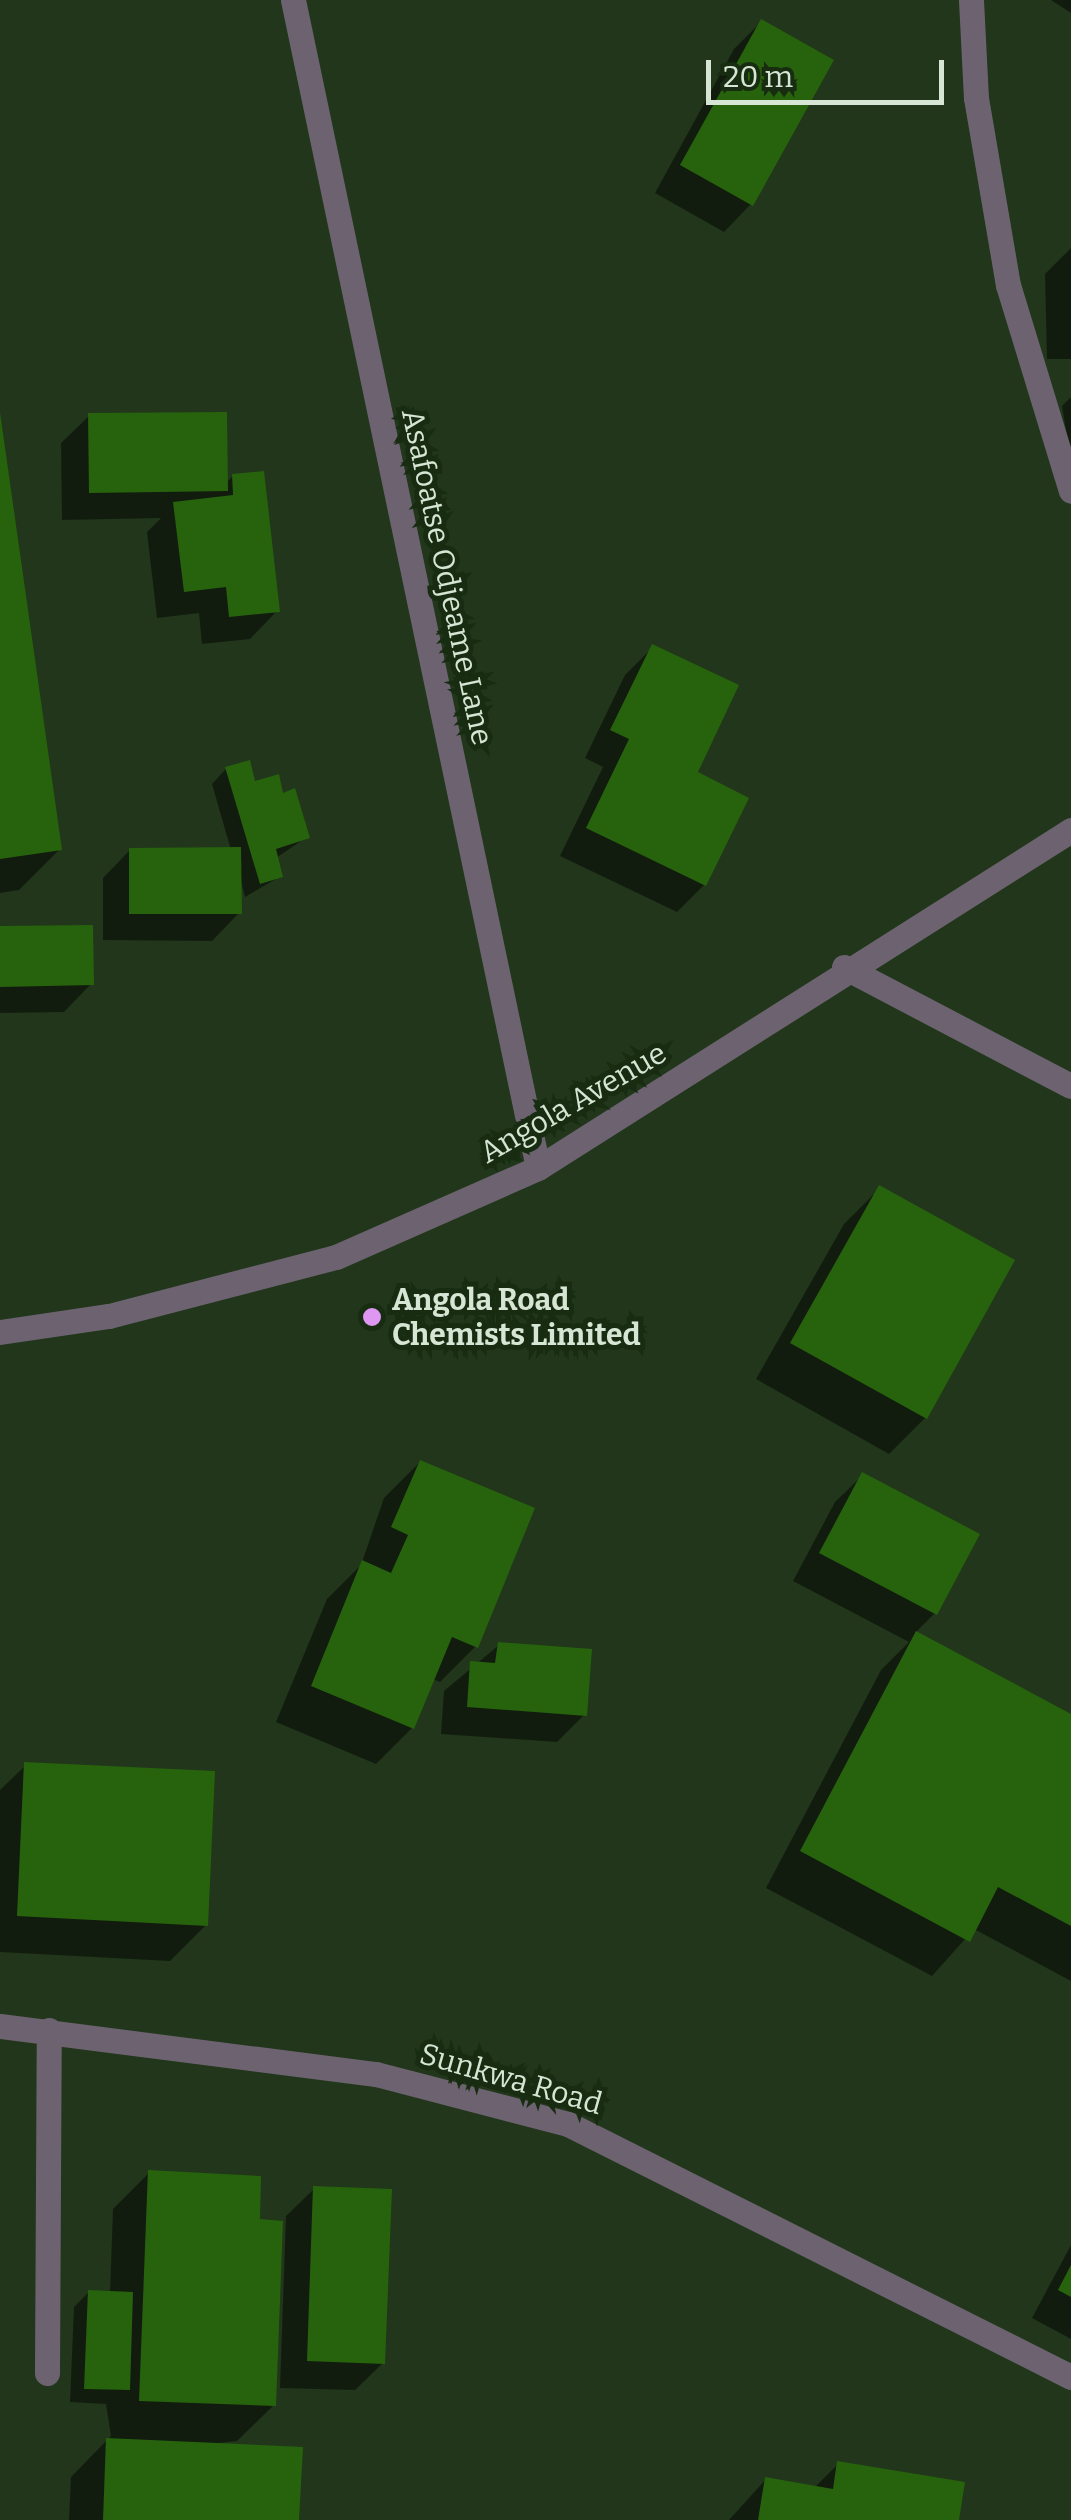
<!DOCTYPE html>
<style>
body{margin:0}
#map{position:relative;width:1071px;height:2520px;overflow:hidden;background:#21361b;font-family:Bitter,serif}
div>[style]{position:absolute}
.shadow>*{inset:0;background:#0007}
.building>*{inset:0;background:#27630d}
.lane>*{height:25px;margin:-12.5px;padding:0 12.5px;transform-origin:12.5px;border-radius:12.5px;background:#6d6370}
.street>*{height:25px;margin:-12.5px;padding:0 12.5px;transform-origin:12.5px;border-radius:12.5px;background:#6d6370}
.dots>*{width:28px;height:28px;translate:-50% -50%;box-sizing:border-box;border:5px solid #172c11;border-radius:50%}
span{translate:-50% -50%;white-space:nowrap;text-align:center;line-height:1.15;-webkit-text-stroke:10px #172c11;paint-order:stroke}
.street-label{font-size:30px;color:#d7e5d4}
.poi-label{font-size:30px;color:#d7e5d4;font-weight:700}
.left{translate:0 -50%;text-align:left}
.scale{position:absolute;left:706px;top:60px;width:238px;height:45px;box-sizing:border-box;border:5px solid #d7e5d4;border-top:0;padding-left:12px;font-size:30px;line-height:35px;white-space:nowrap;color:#d7e5d4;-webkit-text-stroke:8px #172c11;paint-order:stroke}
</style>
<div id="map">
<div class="shadow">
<i style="clip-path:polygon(1051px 0,1071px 0,1071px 13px)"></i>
<i style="clip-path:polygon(761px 22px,751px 204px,724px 232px,655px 193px,734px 49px)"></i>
<i style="clip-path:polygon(1071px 248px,1071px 359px,1047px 359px,1045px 274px)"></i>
<i style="clip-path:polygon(1071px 397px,1071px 461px,1062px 406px)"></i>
<i style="clip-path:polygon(0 414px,60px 849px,19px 890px,0 893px)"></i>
<i style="clip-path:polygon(89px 416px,225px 484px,233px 476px,277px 611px,250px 639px,202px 644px,199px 613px,157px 618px,147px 532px,161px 518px,62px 520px,61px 443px)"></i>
<i style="clip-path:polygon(653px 647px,694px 773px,704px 885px,677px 912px,560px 856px,603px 767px,585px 758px,625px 675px)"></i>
<i style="clip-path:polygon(226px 769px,307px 837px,276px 858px,281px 876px,245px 897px,241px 881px,239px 913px,212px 941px,103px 940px,103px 878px,130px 850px,231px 850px,212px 784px)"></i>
<i style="clip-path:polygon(0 929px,91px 984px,64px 1012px,0 1013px)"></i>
<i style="clip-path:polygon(880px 1188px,925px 1418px,889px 1454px,756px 1379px,844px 1224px)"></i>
<i style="clip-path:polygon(420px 1462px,476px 1646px,440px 1682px,432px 1679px,412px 1728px,376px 1764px,276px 1722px,327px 1599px,361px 1565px,384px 1498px)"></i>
<i style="clip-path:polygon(863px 1475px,935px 1613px,915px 1633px,1071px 1716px,1071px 1981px,974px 1929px,932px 1976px,766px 1888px,881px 1670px,909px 1642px,793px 1581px,835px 1502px)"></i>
<i style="clip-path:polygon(499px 1645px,584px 1715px,557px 1742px,441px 1734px,444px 1691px)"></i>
<i style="clip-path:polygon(26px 1765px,206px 1925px,170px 1961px,0 1952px,0 1790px)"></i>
<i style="clip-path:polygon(149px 2173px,257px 2221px,274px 2405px,237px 2441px,201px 2445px,297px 2520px,69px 2520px,71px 2477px,111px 2436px,106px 2404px,70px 2402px,74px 2307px,89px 2292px,110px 2293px,113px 2209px)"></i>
<i style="clip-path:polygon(314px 2189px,383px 2363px,355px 2390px,280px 2388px,286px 2216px)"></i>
<i style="clip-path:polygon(1071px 2245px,1071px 2339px,1032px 2318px)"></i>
<i style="clip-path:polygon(838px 2464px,956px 2520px,729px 2520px,766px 2479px,814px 2488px)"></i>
</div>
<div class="building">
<i style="clip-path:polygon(761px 19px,834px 60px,753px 206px,680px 165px)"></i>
<i style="clip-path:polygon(0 412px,62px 850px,0 859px)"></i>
<i style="clip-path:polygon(227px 412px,228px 491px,89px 493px,88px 413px)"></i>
<i style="clip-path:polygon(264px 471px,280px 612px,229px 617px,226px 587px,184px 592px,173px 502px,233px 495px,232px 474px)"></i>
<i style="clip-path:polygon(652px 644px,739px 685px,698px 772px,749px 798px,706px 886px,586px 828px,629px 739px,610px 730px)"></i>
<i style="clip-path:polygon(250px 760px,255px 781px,279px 774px,283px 793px,295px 788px,310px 838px,276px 849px,283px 877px,260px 884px,225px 767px)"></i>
<i style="clip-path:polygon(241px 847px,242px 914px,129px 914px,129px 848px)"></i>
<i style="clip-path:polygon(93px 925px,94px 985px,0 987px,0 926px)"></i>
<i style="clip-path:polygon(879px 1185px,1015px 1260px,927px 1419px,790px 1343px)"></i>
<i style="clip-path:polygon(420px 1460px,535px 1508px,478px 1648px,452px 1637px,414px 1729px,311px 1686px,362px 1560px,391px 1573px,408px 1535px,391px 1527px)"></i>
<i style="clip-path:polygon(862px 1472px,980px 1534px,937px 1615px,819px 1553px)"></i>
<i style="clip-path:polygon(916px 1631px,1071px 1714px,1071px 1926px,998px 1887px,970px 1942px,800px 1851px)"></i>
<i style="clip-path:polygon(498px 1642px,592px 1649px,587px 1716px,467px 1707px,470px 1661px,495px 1663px)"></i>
<i style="clip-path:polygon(24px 1762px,215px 1771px,208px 1926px,17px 1916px)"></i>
<i style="clip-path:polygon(148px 2170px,261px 2176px,260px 2219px,283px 2221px,276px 2406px,139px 2401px)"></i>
<i style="clip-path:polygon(313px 2186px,392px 2189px,385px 2364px,307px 2361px)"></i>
<i style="clip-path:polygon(1071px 2265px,1071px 2297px,1058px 2290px)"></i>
<i style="clip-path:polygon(88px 2290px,133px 2292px,130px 2390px,84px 2389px)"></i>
<i style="clip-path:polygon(106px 2438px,303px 2447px,299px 2520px,103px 2520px)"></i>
<i style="clip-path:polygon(837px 2461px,965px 2482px,959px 2520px,758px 2520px,765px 2477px,833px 2489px)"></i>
</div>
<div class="lane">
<i style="left:47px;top:2373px;width:343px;rotate:-89.7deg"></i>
</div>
<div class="street">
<i style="left:293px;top:0;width:1193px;rotate:78.15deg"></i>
<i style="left:971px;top:0;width:98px;rotate:87.1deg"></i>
<i style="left:976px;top:98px;width:190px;rotate:80.3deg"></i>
<i style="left:1008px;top:285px;width:215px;rotate:73deg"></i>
<i style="left:844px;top:967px;width:256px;rotate:27.7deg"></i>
<i style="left:0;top:1332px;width:110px;rotate:-8.4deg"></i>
<i style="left:109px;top:1316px;width:235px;rotate:-14.6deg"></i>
<i style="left:336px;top:1257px;width:221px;rotate:-23.8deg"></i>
<i style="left:538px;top:1168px;width:631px;rotate:-32.38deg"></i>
<i style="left:0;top:2026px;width:379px;rotate:7.3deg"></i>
<i style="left:376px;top:2074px;width:198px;rotate:14.6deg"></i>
<i style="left:568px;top:2124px;width:563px;rotate:26.7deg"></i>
</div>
<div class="dots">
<i style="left:372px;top:1317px;background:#de98f2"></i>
</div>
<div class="street-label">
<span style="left:447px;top:577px;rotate:78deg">Asafoatse Odjeame Lane</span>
<span style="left:573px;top:1103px;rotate:-30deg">Angola Avenue</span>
<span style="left:511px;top:2079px;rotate:16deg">Sunkwa Road</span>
</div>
<div class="poi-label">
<span class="left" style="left:392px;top:1317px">Angola Road<br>Chemists Limited</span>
</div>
<div class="scale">20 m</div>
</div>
